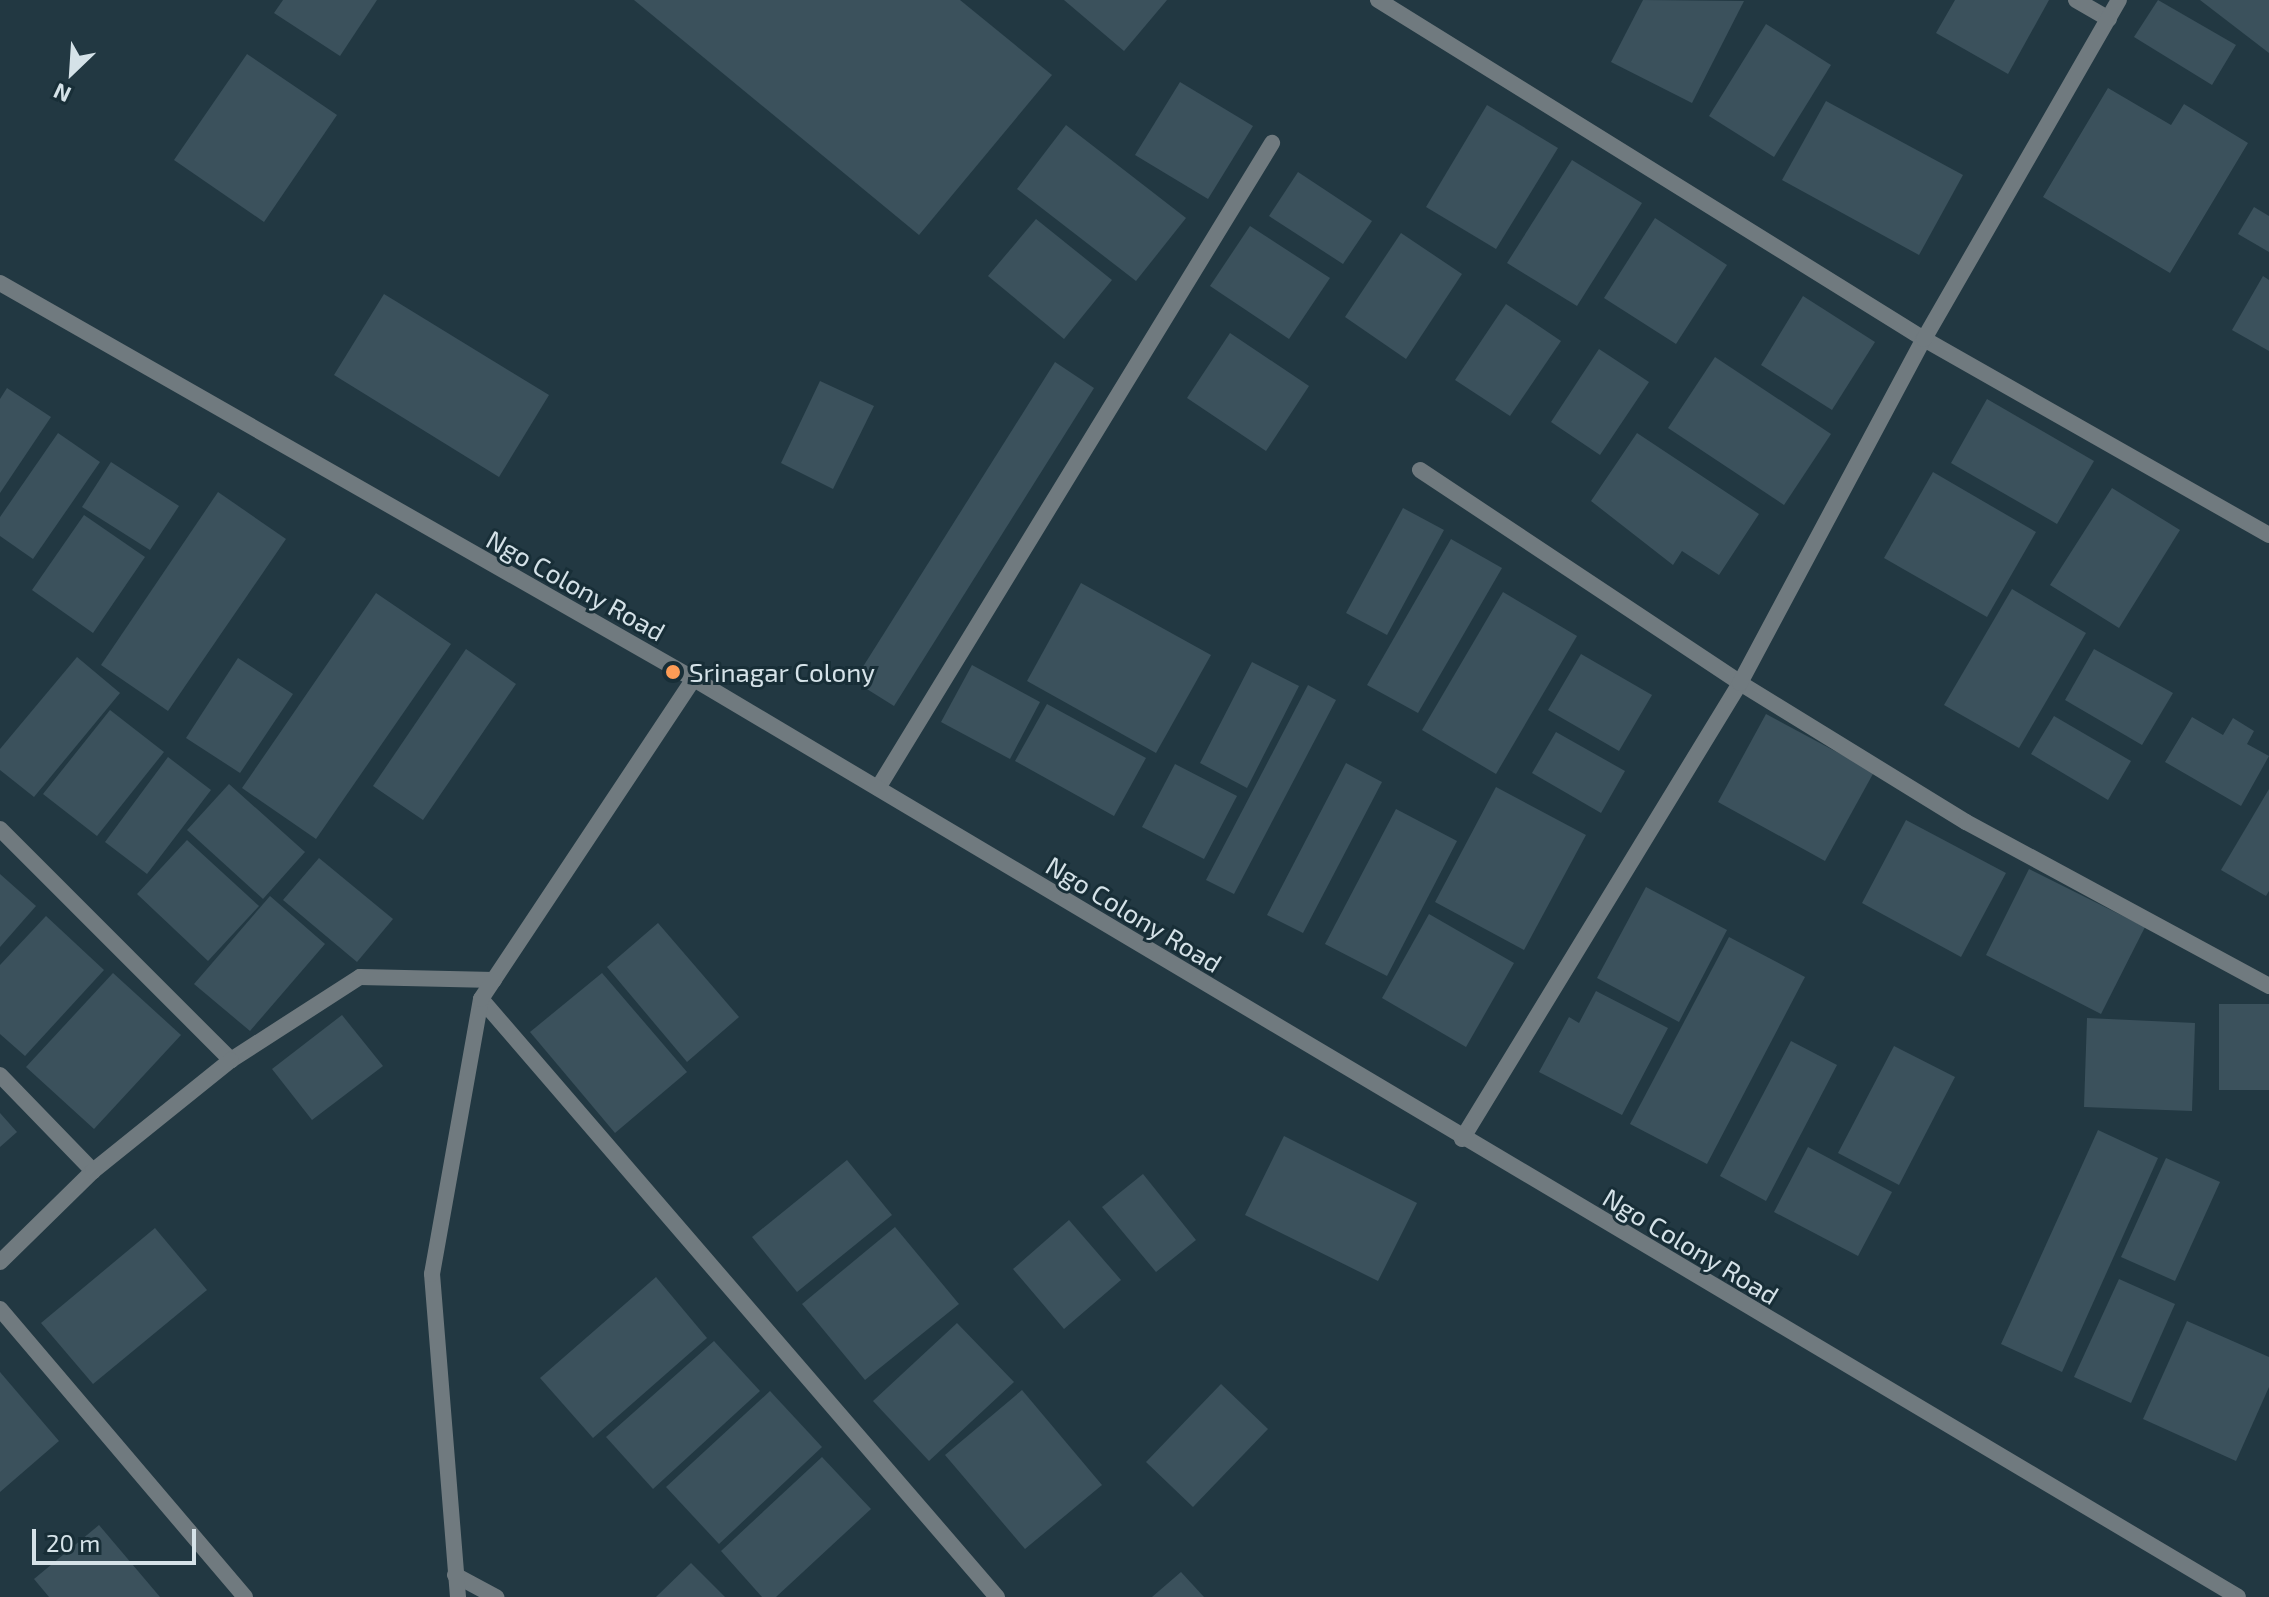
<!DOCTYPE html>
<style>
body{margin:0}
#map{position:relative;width:2269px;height:1597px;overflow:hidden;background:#223842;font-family:"Exo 2",sans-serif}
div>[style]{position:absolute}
.building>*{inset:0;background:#3b515c}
.minor>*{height:16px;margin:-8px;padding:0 8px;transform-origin:8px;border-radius:8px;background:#707a7f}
.tertiary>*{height:16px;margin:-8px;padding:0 8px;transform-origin:8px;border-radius:8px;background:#707a7f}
.dots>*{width:22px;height:22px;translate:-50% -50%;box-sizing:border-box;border:4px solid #182e37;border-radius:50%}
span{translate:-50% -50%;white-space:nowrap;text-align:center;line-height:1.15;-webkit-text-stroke:6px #182e37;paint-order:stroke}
.street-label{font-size:26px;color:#d5e2e8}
.poi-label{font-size:26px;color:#d5e2e8}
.left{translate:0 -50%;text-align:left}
.north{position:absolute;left:32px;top:32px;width:80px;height:80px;-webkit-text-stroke:6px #182e37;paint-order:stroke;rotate:205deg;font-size:22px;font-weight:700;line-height:32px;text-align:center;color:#d5e2e8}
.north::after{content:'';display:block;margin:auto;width:28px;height:36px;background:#d5e2e8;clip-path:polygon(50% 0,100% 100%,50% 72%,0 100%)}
.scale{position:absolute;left:32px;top:1529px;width:164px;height:36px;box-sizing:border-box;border:4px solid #d5e2e8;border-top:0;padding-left:10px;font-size:24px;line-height:28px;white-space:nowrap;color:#d5e2e8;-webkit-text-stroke:6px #182e37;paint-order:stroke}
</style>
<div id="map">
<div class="building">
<i style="clip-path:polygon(283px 0,377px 0,340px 56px,274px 13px)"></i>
<i style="clip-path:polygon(634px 0,960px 0,1052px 75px,919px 235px)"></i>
<i style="clip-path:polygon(1064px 0,1167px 0,1124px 51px)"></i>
<i style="clip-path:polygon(1643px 0,1744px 1px,1692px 103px,1611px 62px)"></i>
<i style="clip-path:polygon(1955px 0,2049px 0,2008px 74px,1936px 33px)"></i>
<i style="clip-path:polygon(2158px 0,2236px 45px,2212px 85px,2134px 37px)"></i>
<i style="clip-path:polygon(2200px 0,2269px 0,2269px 53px)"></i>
<i style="clip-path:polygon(1766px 24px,1831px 65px,1774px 157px,1709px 116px)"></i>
<i style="clip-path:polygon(247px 54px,337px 115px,264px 222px,174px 160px)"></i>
<i style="clip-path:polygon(1180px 82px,1253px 126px,1208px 199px,1135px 155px)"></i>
<i style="clip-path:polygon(2108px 88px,2171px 125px,2184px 104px,2248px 143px,2170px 273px,2043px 197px)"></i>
<i style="clip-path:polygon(1826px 101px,1963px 175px,1919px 255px,1782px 180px)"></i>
<i style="clip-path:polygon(1487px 105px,1558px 148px,1496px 249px,1426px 207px)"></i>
<i style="clip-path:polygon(1066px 125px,1186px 218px,1136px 281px,1017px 189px)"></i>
<i style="clip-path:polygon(1572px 160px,1642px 203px,1577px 306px,1507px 263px)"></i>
<i style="clip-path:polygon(1298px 172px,1372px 221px,1343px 264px,1269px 216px)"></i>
<i style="clip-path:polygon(2254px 207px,2269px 216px,2269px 252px,2238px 234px)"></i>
<i style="clip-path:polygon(1655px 218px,1727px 265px,1676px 344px,1604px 298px)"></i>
<i style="clip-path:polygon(1036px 219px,1112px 280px,1064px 339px,988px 276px)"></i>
<i style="clip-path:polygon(1250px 226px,1330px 278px,1289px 339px,1210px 286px)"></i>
<i style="clip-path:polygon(1401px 233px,1462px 274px,1406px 359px,1345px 317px)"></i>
<i style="clip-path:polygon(2263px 276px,2269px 280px,2269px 351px,2232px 330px)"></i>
<i style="clip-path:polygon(384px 294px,549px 395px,499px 477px,334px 375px)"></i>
<i style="clip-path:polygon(1803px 296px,1875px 342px,1832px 410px,1761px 365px)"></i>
<i style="clip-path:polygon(1506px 304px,1561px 341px,1510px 416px,1455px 380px)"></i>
<i style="clip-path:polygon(1230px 333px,1309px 386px,1266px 451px,1187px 398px)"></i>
<i style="clip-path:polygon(1599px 349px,1649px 382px,1600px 455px,1551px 422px)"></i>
<i style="clip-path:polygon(1715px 357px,1831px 434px,1784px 505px,1668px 428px)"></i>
<i style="clip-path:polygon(1055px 362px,1094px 388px,894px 706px,854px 681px)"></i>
<i style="clip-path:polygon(820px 381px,874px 406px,833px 489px,781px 463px)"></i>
<i style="clip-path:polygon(7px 388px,51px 417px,0 493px,0 399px)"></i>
<i style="clip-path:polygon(1987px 399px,2094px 461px,2057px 524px,1951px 463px)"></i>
<i style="clip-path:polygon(58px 433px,100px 462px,33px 559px,0 536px,0 517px)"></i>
<i style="clip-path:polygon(1637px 433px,1759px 514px,1719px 575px,1682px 551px,1673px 565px,1591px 501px)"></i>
<i style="clip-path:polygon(111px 462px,179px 506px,150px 550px,82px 507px)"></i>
<i style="clip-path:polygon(1933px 472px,2036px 532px,1987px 617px,1884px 558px)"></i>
<i style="clip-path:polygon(2112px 488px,2180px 530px,2119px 628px,2050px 585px)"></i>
<i style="clip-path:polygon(218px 492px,286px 539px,168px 711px,101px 665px)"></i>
<i style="clip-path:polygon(1403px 508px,1444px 530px,1387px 635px,1346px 613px)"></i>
<i style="clip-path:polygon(84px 515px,145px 557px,93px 633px,32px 590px)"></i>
<i style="clip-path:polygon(1451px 539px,1502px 568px,1418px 713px,1367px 685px)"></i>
<i style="clip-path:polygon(1081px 583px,1211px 655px,1156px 753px,1027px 681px)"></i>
<i style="clip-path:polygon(2012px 589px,2086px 633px,2019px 748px,1944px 705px)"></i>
<i style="clip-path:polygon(1503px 592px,1577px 636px,1496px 774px,1422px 730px)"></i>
<i style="clip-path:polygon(376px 593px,451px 644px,316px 839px,242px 788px)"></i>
<i style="clip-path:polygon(466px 649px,516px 684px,423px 820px,373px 786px)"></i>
<i style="clip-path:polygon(2094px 649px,2173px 693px,2142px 745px,2065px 700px)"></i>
<i style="clip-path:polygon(1581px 654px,1652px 695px,1619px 751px,1548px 710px)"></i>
<i style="clip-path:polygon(77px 657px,120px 693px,34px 797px,0 770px,0 749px)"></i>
<i style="clip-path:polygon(238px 658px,293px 694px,240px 773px,186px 738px)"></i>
<i style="clip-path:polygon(1252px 662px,1299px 686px,1247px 788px,1200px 763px)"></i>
<i style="clip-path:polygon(972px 665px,1040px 702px,1010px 759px,941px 722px)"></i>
<i style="clip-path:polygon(1308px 685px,1336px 700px,1234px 894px,1206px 880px)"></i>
<i style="clip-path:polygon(1047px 704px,1146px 758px,1114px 816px,1015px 761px)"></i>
<i style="clip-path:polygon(110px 710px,164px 752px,97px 836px,43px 794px)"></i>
<i style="clip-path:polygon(1766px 714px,1874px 772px,1825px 861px,1718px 802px)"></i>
<i style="clip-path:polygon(2054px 716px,2131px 761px,2108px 800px,2031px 754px)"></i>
<i style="clip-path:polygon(2192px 717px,2223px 735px,2233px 718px,2254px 731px,2247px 744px,2269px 756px,2241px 806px,2165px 762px)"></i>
<i style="clip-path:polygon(1556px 732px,1625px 771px,1601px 813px,1532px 773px)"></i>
<i style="clip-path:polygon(168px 757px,211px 790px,147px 874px,105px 842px)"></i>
<i style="clip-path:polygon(1346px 763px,1382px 782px,1303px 933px,1267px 915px)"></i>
<i style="clip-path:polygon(1175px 764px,1237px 796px,1204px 859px,1142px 827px)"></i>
<i style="clip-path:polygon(229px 784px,305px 852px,263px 899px,187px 830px)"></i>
<i style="clip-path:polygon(1496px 787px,1586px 835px,1524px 950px,1435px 902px)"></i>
<i style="clip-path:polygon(2269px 789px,2269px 891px,2266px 896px,2221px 870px)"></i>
<i style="clip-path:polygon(1396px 809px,1457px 841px,1387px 976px,1325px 944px)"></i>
<i style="clip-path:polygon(1906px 820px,2006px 873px,1961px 957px,1862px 903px)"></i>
<i style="clip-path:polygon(187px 840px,259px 906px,208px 961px,137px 894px)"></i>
<i style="clip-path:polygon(319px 858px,393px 919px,357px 962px,283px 900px)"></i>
<i style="clip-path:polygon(2029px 869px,2145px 927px,2101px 1014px,1986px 955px)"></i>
<i style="clip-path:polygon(0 874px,36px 906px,0 947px)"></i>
<i style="clip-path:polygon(1646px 887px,1727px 930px,1679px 1022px,1597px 978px)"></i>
<i style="clip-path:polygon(270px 896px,325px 944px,250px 1031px,194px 984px)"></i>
<i style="clip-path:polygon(1429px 914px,1514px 963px,1466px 1047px,1382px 998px)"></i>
<i style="clip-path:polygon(46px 916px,104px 970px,25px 1056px,0 1034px,0 965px)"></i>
<i style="clip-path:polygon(658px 923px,739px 1017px,687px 1062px,607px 967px)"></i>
<i style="clip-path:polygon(1729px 937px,1805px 977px,1707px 1164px,1630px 1124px)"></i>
<i style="clip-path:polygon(113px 973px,181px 1035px,94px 1129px,26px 1067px)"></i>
<i style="clip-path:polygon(602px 973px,687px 1072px,615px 1133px,530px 1032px)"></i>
<i style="clip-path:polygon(1596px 991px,1668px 1028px,1622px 1115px,1539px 1072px,1569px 1017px,1579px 1023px)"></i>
<i style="clip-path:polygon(2219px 1004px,2269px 1004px,2269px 1090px,2219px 1090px)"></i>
<i style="clip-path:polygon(342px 1015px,383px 1066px,312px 1120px,272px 1069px)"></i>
<i style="clip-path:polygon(2087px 1018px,2195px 1023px,2192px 1111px,2084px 1107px)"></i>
<i style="clip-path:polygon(1791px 1041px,1837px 1065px,1766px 1201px,1720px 1176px)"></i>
<i style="clip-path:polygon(1894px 1046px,1955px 1077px,1899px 1185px,1838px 1153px)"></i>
<i style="clip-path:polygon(0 1113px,17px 1132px,0 1147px)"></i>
<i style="clip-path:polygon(2098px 1130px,2158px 1158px,2062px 1372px,2001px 1344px)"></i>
<i style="clip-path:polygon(1284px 1136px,1417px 1203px,1378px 1281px,1245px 1215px)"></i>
<i style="clip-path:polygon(1808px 1147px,1892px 1192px,1858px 1256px,1774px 1212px)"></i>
<i style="clip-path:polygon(2166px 1158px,2220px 1182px,2175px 1281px,2121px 1257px)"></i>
<i style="clip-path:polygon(847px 1160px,892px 1215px,797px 1292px,752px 1237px)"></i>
<i style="clip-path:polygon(1143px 1174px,1196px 1240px,1156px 1272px,1102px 1207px)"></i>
<i style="clip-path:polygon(1069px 1220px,1121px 1280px,1064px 1329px,1013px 1269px)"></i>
<i style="clip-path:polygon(895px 1227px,959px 1304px,865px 1380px,802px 1304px)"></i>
<i style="clip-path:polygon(155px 1228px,207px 1290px,93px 1384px,41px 1323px)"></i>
<i style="clip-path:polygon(656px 1277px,707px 1338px,593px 1438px,540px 1378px)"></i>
<i style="clip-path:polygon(2119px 1279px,2175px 1304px,2131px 1403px,2074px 1377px)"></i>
<i style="clip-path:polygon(2187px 1321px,2269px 1357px,2269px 1387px,2236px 1461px,2143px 1419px)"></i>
<i style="clip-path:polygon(957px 1323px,1014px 1382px,929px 1461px,873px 1401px)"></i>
<i style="clip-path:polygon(714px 1341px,760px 1391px,653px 1489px,606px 1437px)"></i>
<i style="clip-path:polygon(0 1372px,59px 1441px,0 1492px)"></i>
<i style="clip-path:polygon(1221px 1384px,1268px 1429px,1193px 1507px,1146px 1462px)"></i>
<i style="clip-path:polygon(1022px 1390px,1102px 1485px,1025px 1549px,945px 1455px)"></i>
<i style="clip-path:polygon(770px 1391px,822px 1447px,719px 1544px,666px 1487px)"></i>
<i style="clip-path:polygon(822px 1457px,871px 1509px,776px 1597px,762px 1597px,721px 1551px)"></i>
<i style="clip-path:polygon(99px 1525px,160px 1597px,49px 1597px,34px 1579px)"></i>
<i style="clip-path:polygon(691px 1563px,725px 1597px,656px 1597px)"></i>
<i style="clip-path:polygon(1181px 1572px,1204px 1597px,1152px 1597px)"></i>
</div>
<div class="minor">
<i style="left:1378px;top:0;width:643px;rotate:31.84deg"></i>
<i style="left:1924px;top:339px;width:397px;rotate:29.6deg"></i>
<i style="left:2076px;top:0;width:38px;rotate:30deg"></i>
<i style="left:1420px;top:470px;width:384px;rotate:33.6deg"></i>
<i style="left:1740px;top:683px;width:265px;rotate:31.6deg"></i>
<i style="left:1966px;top:822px;width:345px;rotate:28.4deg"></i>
<i style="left:878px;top:788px;width:756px;rotate:-58.58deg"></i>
<i style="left:0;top:829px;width:327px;rotate:45deg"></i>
<i style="left:231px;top:1060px;width:153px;rotate:-32.8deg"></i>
<i style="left:360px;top:977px;width:134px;rotate:1.3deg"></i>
<i style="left:481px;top:999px;width:790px;rotate:49.21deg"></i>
<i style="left:0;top:1075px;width:134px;rotate:45.9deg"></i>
<i style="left:93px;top:1171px;width:130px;rotate:135.6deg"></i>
<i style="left:1462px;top:1139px;width:534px;rotate:-58.63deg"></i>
<i style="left:1740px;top:683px;width:390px;rotate:-61.9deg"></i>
<i style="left:1924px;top:339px;width:391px;rotate:-60.1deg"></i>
<i style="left:93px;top:1171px;width:177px;rotate:-38.8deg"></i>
<i style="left:0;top:1309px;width:378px;rotate:49.6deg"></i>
<i style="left:455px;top:1575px;width:47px;rotate:28.2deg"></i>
<i style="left:458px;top:1597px;width:324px;rotate:-94.6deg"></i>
<i style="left:432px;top:1274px;width:279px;rotate:-79.9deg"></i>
<i style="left:481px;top:999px;width:384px;rotate:-56.4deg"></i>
</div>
<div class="tertiary">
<i style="left:0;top:283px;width:799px;rotate:29.71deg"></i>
<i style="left:694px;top:679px;width:1796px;rotate:30.73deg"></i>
</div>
<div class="dots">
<i style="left:673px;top:672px;background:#fd9c56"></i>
</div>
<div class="street-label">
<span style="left:576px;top:585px;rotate:29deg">Ngo Colony Road</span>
<span style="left:1134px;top:914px;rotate:31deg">Ngo Colony Road</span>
<span style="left:1691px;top:1246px;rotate:31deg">Ngo Colony Road</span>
</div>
<div class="poi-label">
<span class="left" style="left:689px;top:672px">Srinagar Colony</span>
</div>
<div class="north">N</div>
<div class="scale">20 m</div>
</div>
